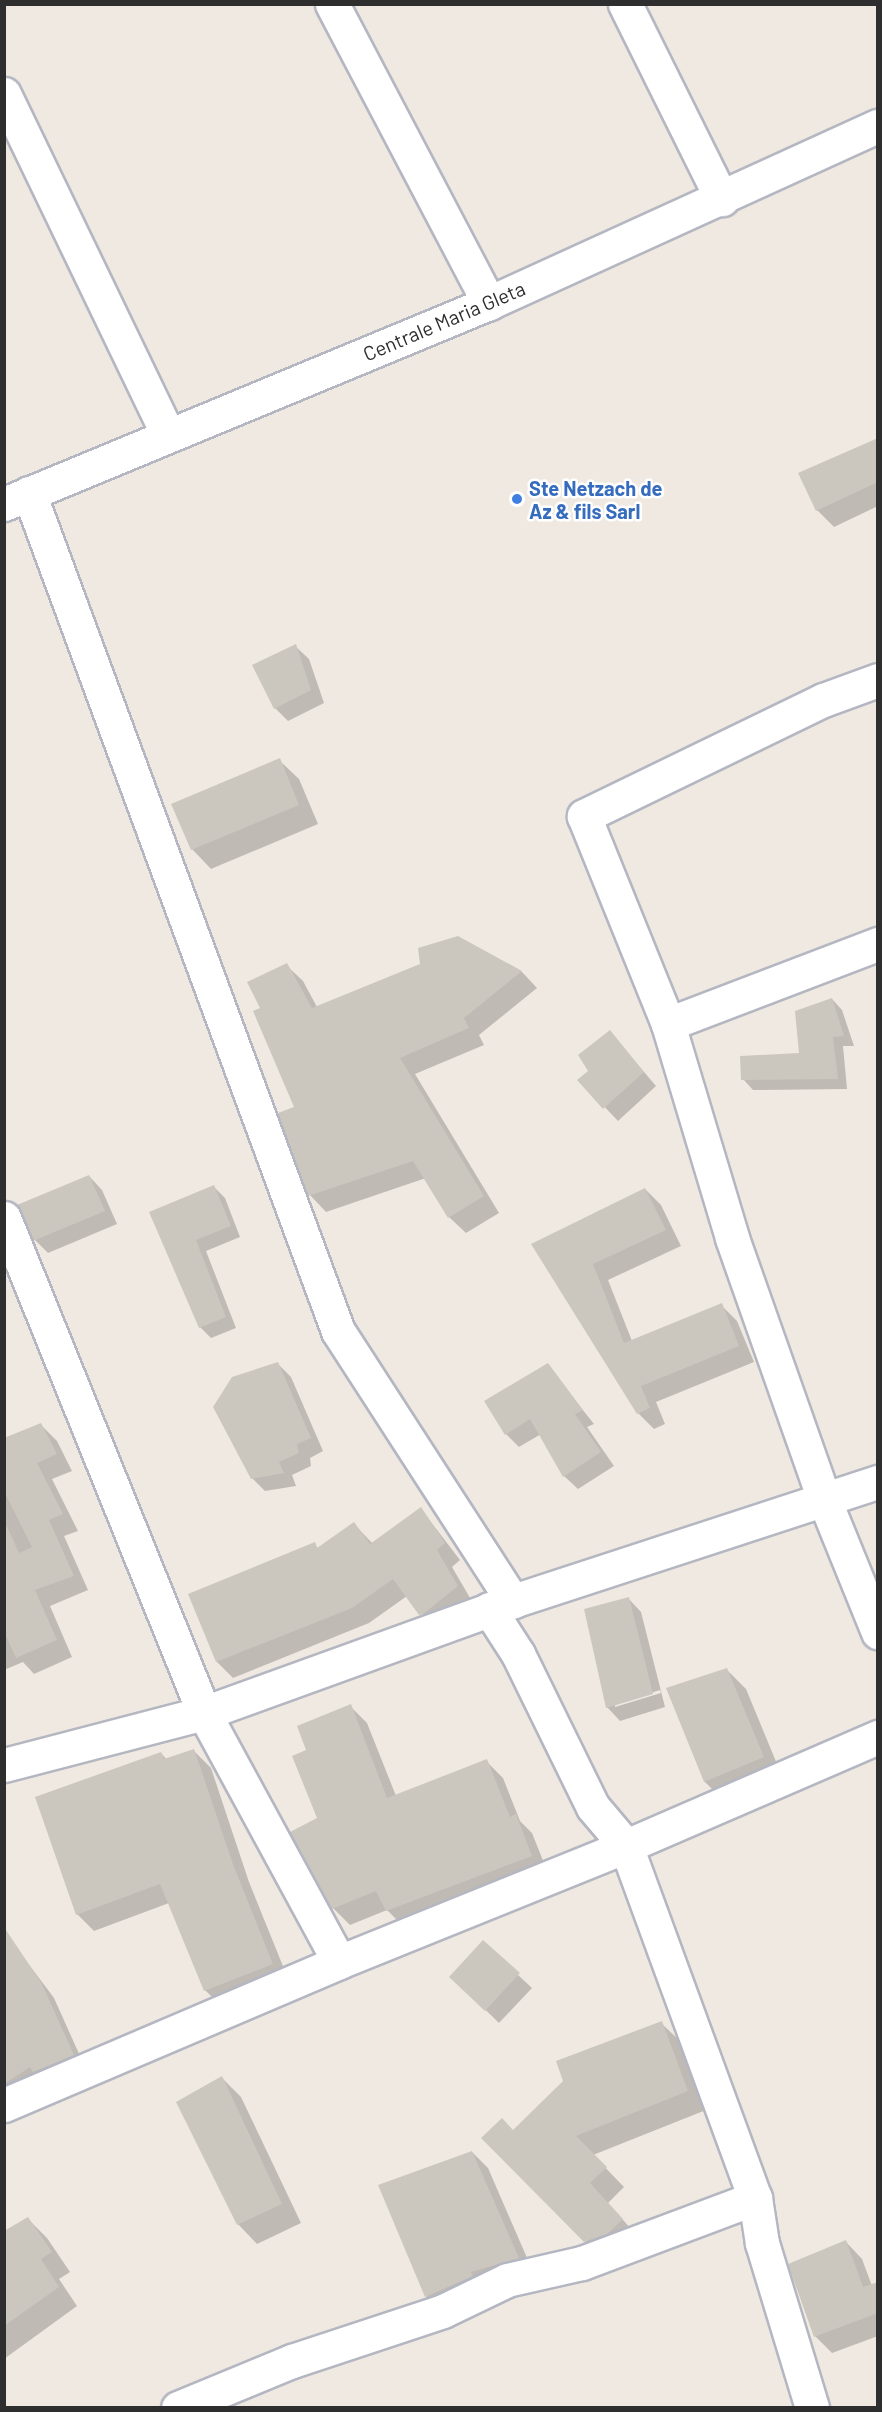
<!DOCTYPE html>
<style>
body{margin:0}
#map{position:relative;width:882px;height:2412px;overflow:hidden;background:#efe9e1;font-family:Barlow,sans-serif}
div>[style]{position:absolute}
.shadow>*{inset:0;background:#0003}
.building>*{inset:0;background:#cbc7bf}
.roads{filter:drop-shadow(2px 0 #b4b7c1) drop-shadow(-2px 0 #b4b7c1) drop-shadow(0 2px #b4b7c1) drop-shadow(0 -2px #b4b7c1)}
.minor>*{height:33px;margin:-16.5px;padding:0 16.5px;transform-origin:16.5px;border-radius:16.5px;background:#fff}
.dots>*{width:16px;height:16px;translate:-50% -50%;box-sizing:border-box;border:3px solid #fff;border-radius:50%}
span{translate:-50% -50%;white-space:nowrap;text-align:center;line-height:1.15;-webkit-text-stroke:5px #fff;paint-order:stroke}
.street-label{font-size:20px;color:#2e2e2e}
.shop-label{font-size:20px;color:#366cbe;font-weight:700}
.left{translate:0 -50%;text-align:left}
.frame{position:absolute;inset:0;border:6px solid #2e2e2e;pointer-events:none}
</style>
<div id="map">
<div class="shadow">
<i style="clip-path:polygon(878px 441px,878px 506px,834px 527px,817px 510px)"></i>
<i style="clip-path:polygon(295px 646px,309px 659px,324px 703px,288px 721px,275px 708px)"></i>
<i style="clip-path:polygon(279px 760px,299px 779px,318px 824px,211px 869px,192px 849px)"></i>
<i style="clip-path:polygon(458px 937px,522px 972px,537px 988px,479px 1035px,484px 1045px,415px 1074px,499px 1213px,466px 1233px,449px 1217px,426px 1178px,326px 1212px,310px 1195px,296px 1108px,262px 1009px,286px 965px,303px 981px,317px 1007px,422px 965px)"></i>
<i style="clip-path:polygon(832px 999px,842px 1010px,854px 1046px,843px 1046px,847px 1089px,753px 1090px,743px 1079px,801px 1054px)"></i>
<i style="clip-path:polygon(610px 1032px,656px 1086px,618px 1121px,579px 1080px,590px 1071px)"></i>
<i style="clip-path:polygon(89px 1176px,102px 1190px,117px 1224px,48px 1253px,35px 1240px)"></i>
<i style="clip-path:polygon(214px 1187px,225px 1198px,240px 1237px,206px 1251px,236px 1328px,211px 1338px,200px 1327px,151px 1212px)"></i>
<i style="clip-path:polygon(645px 1189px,661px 1205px,681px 1246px,608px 1280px,632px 1341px,721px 1305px,737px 1321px,754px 1362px,656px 1402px,665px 1424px,654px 1429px,638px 1413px,533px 1244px)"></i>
<i style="clip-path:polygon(278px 1364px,291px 1377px,323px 1451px,310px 1458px,311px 1466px,292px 1475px,296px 1486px,265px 1491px,252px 1478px)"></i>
<i style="clip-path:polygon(547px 1365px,594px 1424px,587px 1427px,614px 1466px,578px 1489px,564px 1476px,541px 1434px,519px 1447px,506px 1434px)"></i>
<i style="clip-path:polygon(41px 1425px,57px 1441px,72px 1471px,52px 1479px,78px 1531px,64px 1536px,88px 1590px,50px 1606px,72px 1657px,34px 1674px,23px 1662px,4px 1670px,4px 1440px)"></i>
<i style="clip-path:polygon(421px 1509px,460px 1560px,452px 1567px,473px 1603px,436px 1630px,407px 1596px,369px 1623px,233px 1678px,217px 1662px,190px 1595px,314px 1544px,319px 1549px,354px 1524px,373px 1544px)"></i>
<i style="clip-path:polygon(evenodd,628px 1598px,641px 1612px,665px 1707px,620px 1721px,607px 1707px,628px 1598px,660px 1690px,661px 1693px,615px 1707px,615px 1704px,660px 1690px)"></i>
<i style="clip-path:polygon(727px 1670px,746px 1689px,782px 1776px,724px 1801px,705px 1782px,668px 1689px)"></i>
<i style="clip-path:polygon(350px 1706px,367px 1723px,396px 1796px,486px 1761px,503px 1778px,520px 1821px,532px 1833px,548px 1873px,404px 1927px,387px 1910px,350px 1925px,333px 1908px,308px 1751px)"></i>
<i style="clip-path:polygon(194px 1751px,211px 1768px,249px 1882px,289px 1981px,222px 2007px,205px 1990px,169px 1903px,94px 1931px,77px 1914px,161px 1753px,167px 1760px)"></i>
<i style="clip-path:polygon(483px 1942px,532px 1988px,499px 2023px,465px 1990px)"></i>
<i style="clip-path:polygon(21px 1954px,54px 1998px,85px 2067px,4px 2088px,4px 1961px)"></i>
<i style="clip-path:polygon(661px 2023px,680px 2041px,706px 2110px,593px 2155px,624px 2187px,608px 2203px,640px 2239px,604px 2260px,483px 2138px,514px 2132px)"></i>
<i style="clip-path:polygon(222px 2078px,241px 2097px,301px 2223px,257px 2244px,238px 2224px)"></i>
<i style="clip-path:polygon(472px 2152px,488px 2168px,534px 2274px,442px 2312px,426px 2296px)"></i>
<i style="clip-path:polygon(28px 2219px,47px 2238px,70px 2272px,59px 2279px,77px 2306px,4px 2359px,4px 2233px)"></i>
<i style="clip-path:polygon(846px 2242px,862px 2259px,872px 2286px,878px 2284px,878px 2336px,832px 2353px,815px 2336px)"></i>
</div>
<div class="building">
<i style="clip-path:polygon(878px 438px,878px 482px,816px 511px,798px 473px)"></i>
<i style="clip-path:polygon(296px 644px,311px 690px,274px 709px,252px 665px)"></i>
<i style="clip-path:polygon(280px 758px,299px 805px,191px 850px,171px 804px)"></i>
<i style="clip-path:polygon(458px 936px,522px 971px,464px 1018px,469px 1028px,400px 1058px,484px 1196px,448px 1218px,413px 1161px,308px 1196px,278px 1113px,294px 1107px,253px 1011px,260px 1008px,247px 982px,287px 963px,312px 1008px,420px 964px,418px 948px)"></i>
<i style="clip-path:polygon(832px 998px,844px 1036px,833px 1037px,838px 1079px,741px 1080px,740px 1056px,799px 1053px,795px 1011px)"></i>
<i style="clip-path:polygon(610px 1030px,644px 1072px,603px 1109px,577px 1080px,588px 1071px,578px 1055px)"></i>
<i style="clip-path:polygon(89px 1175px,105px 1211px,33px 1241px,17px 1205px)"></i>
<i style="clip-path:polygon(214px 1185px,231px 1226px,196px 1240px,226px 1317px,199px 1328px,149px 1212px)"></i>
<i style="clip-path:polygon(645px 1188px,666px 1230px,593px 1264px,624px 1343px,722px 1303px,739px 1346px,641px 1386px,650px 1408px,637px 1414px,531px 1244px)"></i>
<i style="clip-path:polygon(278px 1362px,311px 1438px,297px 1444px,299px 1453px,279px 1462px,284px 1473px,251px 1479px,213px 1407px,232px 1377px)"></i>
<i style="clip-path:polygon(548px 1363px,583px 1410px,575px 1414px,601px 1452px,563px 1477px,530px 1419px,505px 1435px,484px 1401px)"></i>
<i style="clip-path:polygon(41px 1423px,57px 1454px,37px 1463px,63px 1514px,49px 1520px,74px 1576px,35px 1590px,57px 1640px,16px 1658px,4px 1631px,4px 1520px,19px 1553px,32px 1547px,4px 1491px,4px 1438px)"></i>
<i style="clip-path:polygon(421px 1507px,445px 1543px,437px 1550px,458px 1586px,423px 1614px,419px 1615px,393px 1579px,352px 1608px,216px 1662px,188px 1594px,315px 1542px,317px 1548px,354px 1522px,370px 1544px)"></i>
<i style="clip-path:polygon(629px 1597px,653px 1694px,606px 1708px,584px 1609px)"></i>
<i style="clip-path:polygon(727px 1668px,764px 1757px,704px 1782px,666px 1688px)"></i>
<i style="clip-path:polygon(351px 1704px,387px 1798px,487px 1759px,510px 1817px,516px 1814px,532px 1856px,386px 1911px,376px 1891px,332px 1909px,290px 1832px,317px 1818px,292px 1756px,306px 1750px,297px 1726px)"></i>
<i style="clip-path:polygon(194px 1749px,233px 1864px,273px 1964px,204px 1991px,160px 1884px,76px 1915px,35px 1797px,161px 1752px,164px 1759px)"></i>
<i style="clip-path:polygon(4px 1927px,42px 1984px,74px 2055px,33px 2072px,30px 2067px,4px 2084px)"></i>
<i style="clip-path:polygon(483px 1940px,520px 1973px,485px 2011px,449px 1977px)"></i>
<i style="clip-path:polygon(662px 2021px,688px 2091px,576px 2136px,607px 2167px,590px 2183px,623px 2219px,607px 2234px,584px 2242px,481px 2138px,502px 2118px,513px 2130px,563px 2081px,556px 2061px)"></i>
<i style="clip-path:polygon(222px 2076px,282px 2204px,237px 2225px,176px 2102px)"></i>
<i style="clip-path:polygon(472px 2151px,519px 2258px,471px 2272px,473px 2276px,425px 2297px,378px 2185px)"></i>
<i style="clip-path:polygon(28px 2217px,52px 2252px,41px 2259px,59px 2287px,4px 2326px,4px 2231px)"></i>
<i style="clip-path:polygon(846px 2240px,863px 2287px,878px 2282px,878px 2313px,814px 2337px,788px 2264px)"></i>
</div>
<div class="roads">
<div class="minor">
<i style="left:332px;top:4px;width:338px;rotate:62.3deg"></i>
<i style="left:625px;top:4px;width:218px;rotate:63.6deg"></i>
<i style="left:4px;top:94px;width:378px;rotate:64.3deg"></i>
<i style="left:29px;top:493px;width:893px;rotate:69.76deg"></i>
<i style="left:338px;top:1331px;width:322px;rotate:57.1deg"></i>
<i style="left:4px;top:504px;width:525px;rotate:-22.51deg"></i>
<i style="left:489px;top:303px;width:427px;rotate:-24.5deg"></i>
<i style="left:878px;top:680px;width:59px;rotate:160deg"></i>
<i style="left:823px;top:700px;width:266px;rotate:154.1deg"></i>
<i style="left:584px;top:816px;width:224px;rotate:68deg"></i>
<i style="left:668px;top:1024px;width:223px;rotate:73.3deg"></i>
<i style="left:732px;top:1238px;width:277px;rotate:70.6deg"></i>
<i style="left:824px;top:1499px;width:144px;rotate:67.9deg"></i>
<i style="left:668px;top:1024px;width:225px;rotate:-20.9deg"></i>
<i style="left:4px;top:1218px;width:534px;rotate:68deg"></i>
<i style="left:204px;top:1713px;width:283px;rotate:61.5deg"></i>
<i style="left:489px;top:1609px;width:54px;rotate:57.2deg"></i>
<i style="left:518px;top:1654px;width:170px;rotate:63.9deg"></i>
<i style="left:593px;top:1807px;width:51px;rotate:49.8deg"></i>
<i style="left:626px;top:1846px;width:375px;rotate:69.9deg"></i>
<i style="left:755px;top:2198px;width:46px;rotate:81.2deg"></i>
<i style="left:762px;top:2243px;width:172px;rotate:73.1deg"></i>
<i style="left:4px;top:1765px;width:207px;rotate:-14.6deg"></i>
<i style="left:204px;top:1713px;width:329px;rotate:-19.9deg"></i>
<i style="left:513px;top:1601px;width:384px;rotate:-18.1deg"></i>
<i style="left:4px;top:2105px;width:364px;rotate:-23.1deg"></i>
<i style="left:339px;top:1962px;width:310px;rotate:-22deg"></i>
<i style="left:626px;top:1846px;width:275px;rotate:-23.4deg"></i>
<i style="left:178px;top:2408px;width:123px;rotate:-22.4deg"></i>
<i style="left:292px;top:2361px;width:159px;rotate:-18.3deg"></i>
<i style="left:443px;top:2311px;width:71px;rotate:-25.8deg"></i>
<i style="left:507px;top:2280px;width:77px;rotate:-12.8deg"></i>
<i style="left:582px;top:2263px;width:185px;rotate:-20.6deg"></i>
</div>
</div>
<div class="dots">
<i style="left:517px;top:499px;background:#3f7fe0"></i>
</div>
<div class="street-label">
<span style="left:444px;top:321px;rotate:-23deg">Centrale Maria Gleta</span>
</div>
<div class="shop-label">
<span class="left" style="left:529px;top:500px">Ste Netzach de<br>Az &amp; fils Sarl</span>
</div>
<div class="frame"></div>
</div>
